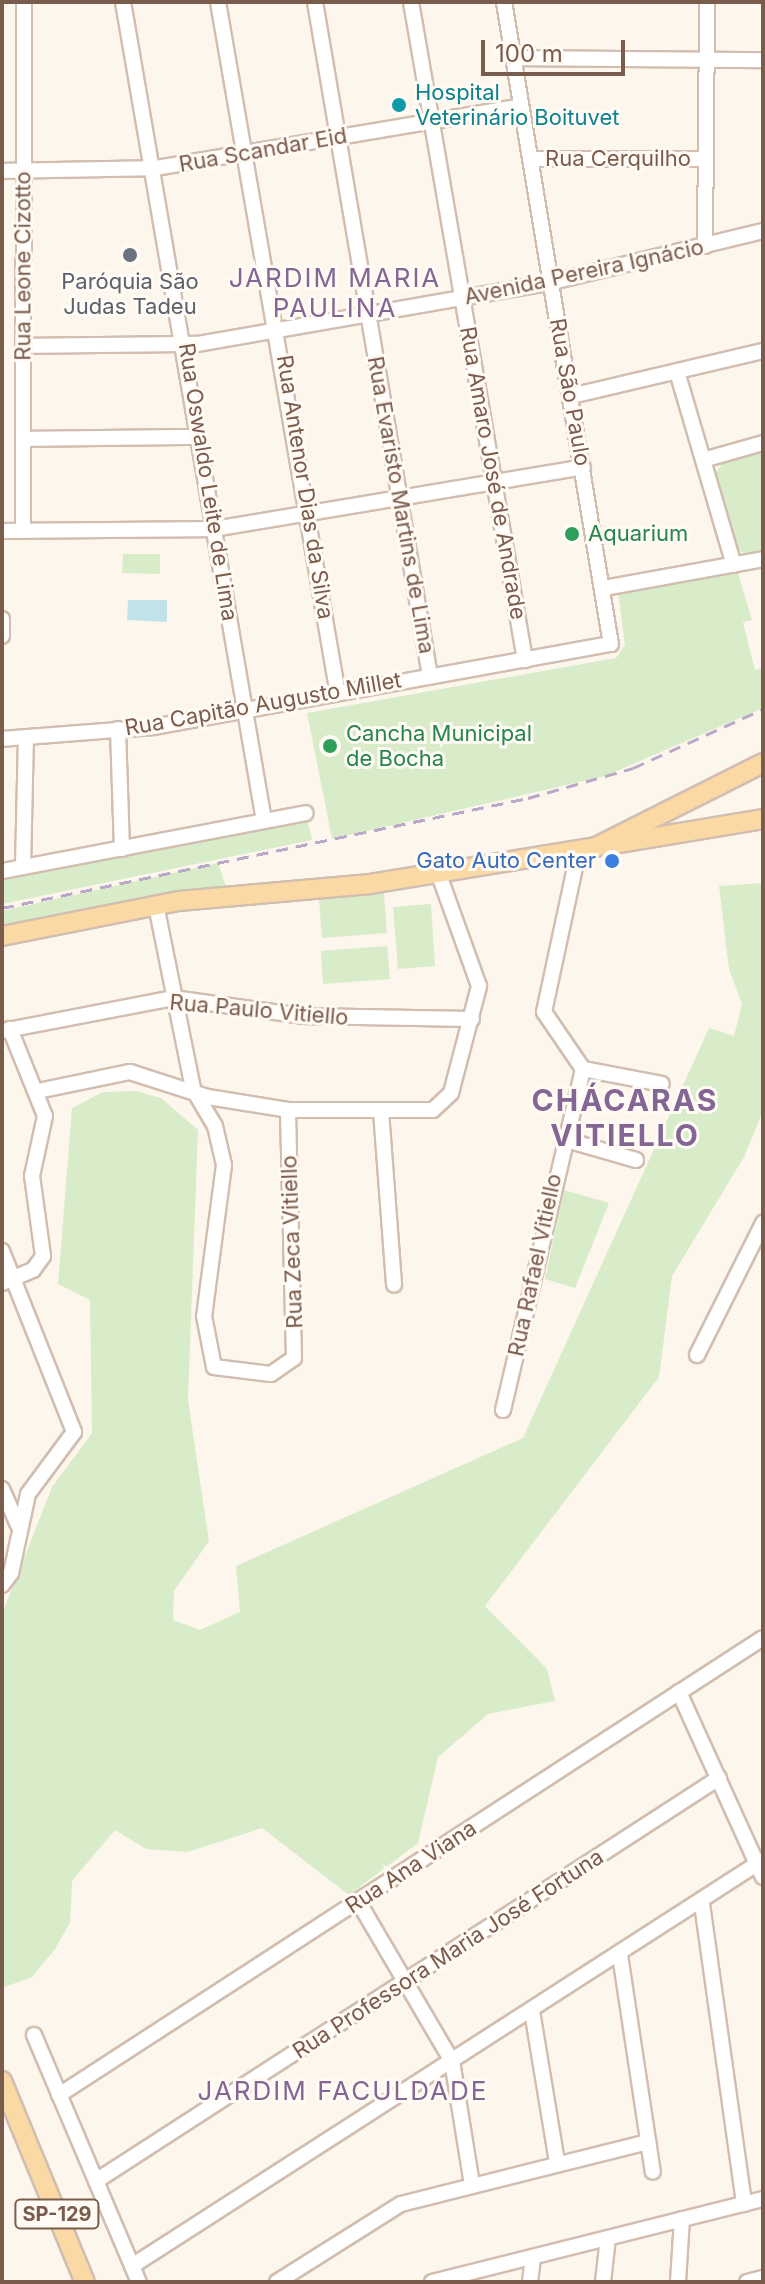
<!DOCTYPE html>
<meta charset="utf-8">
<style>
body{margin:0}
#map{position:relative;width:765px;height:2284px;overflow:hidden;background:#fdf6ec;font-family:Inter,sans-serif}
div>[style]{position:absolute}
.green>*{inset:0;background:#d8ecc9}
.water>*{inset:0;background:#bfe3e8}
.roads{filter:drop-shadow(2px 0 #d1beb0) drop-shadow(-2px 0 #d1beb0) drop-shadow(0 2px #d1beb0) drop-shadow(0 -2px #d1beb0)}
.minor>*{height:14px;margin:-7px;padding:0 7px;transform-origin:7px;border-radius:7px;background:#fff}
.major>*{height:18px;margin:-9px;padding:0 9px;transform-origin:9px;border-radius:9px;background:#fbd9a5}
.rail>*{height:3px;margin-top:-1.5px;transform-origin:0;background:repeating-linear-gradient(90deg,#b9a8c9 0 12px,transparent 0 20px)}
.dots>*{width:22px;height:22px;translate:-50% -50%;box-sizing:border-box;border:4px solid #fffaf3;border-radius:50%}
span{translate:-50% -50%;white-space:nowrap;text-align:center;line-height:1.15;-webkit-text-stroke:6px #fffaf3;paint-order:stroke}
.shield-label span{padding:2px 6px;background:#fffaf3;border:2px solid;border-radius:6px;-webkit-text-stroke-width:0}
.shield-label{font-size:20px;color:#7a5c4d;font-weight:700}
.culture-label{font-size:22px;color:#0d838f}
.left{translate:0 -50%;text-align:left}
.street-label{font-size:22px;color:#7a5c4d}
.worship-label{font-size:22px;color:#5b616d}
.leisure-label{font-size:22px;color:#27864d}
.shop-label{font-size:22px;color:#366cbe}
.right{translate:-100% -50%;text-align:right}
.quarter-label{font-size:26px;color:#846695;letter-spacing:2px}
.district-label{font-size:30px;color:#846695;font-weight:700;letter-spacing:2px}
.frame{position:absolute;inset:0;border:4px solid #7a5c4d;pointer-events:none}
.scale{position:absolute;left:481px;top:40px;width:144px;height:36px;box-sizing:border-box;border:4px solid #7a5c4d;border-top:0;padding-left:10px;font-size:24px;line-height:28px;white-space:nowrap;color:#7a5c4d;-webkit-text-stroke:6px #fffaf3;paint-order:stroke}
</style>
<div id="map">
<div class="green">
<i style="clip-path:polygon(763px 451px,763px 553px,747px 555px,736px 548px,714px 476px,723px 462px)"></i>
<i style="clip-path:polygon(123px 554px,160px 554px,160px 574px,122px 573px)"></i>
<i style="clip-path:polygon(737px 570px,752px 620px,743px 622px,755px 670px,763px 668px,763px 708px,605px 776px,332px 839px,307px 713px,616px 658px,625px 645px,618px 593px)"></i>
<i style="clip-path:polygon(307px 818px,312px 840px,2px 904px,2px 878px)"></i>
<i style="clip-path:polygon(218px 863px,226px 887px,2px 933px,2px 911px)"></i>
<i style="clip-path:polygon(763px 883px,763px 1111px,744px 1157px,672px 1276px,659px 1377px,485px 1606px,547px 1669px,555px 1701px,488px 1714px,438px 1757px,418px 1843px,349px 1895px,262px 1828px,188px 1852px,146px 1849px,115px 1830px,72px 1881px,70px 1923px,55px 1949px,32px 1977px,2px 1988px,2px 1614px,52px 1487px,92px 1433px,90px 1300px,58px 1284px,72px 1108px,103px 1092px,136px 1091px,161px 1098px,198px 1130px,188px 1400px,209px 1541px,174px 1591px,173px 1620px,200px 1630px,240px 1612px,236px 1566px,523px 1438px,709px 1028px,734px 1036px,742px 1004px,729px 969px,719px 886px)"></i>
<i style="clip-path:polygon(384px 893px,387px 933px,322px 938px,319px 899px)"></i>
<i style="clip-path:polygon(431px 904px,435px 966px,398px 969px,393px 907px)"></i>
<i style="clip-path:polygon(387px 946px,390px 979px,323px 984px,321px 951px)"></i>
<i style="clip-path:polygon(564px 1190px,609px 1203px,575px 1288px,545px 1279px)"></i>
</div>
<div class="water">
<i style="clip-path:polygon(128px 600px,167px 600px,167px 622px,127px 620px)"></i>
</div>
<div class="roads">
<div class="minor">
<i style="left:123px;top:2px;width:831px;rotate:80.23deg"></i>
<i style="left:218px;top:2px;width:697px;rotate:80.17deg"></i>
<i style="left:315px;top:2px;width:684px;rotate:80.32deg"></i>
<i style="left:411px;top:2px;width:668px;rotate:80.17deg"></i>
<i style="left:513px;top:58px;width:250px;rotate:0.5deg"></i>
<i style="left:530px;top:159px;width:176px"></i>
<i style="left:2px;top:171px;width:154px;rotate:-1.1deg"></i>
<i style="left:156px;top:168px;width:370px;rotate:-9.6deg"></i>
<i style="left:705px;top:246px;width:244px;rotate:-89.5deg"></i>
<i style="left:23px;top:346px;width:175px;rotate:-0.7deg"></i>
<i style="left:198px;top:344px;width:359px;rotate:-9.9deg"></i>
<i style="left:552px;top:282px;width:217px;rotate:-13.6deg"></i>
<i style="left:678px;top:375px;width:198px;rotate:73.6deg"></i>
<i style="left:571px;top:396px;width:197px;rotate:-13.2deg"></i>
<i style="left:23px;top:439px;width:175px;rotate:-0.7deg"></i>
<i style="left:703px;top:460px;width:62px;rotate:-15.8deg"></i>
<i style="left:2px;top:531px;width:212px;rotate:-0.5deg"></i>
<i style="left:214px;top:529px;width:374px;rotate:-9.5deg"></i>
<i style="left:23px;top:531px;width:529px;rotate:-89.89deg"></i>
<i style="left:604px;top:588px;width:162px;rotate:-10.3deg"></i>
<i style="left:2px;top:619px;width:17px;rotate:90deg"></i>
<i style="left:118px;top:729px;width:120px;rotate:88.1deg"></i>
<i style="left:2px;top:739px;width:151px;rotate:-4.5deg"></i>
<i style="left:153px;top:727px;width:465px;rotate:-10.3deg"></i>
<i style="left:611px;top:644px;width:651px;rotate:-99.46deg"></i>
<i style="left:23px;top:867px;width:128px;rotate:-88.7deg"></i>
<i style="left:2px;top:871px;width:309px;rotate:-10.8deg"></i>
<i style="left:156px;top:905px;width:188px;rotate:78.6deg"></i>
<i style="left:193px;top:1089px;width:43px;rotate:59.3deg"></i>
<i style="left:215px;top:1126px;width:40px;rotate:77deg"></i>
<i style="left:224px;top:1165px;width:152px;rotate:97.5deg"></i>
<i style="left:204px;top:1316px;width:52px;rotate:78.9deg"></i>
<i style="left:214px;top:1367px;width:57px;rotate:7deg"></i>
<i style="left:271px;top:1374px;width:28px;rotate:-35deg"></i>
<i style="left:294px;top:1358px;width:248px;rotate:-91.4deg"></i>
<i style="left:2px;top:1031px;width:174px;rotate:-10.9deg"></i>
<i style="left:173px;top:998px;width:130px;rotate:7.9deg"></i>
<i style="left:302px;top:1016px;width:170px;rotate:1deg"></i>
<i style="left:583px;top:1069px;width:80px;rotate:10.8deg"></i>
<i style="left:38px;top:1091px;width:94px;rotate:-11.7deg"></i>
<i style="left:130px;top:1072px;width:82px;rotate:17.8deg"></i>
<i style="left:208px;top:1097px;width:81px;rotate:9.2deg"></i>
<i style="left:288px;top:1110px;width:145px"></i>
<i style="left:433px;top:1110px;width:25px;rotate:-43deg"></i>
<i style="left:451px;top:1093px;width:111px;rotate:-75.3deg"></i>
<i style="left:479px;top:986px;width:118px;rotate:-109.8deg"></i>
<i style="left:381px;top:1111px;width:174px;rotate:85.7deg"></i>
<i style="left:563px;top:1139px;width:76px;rotate:16deg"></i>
<i style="left:2px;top:1251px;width:195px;rotate:68.3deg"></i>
<i style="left:74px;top:1432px;width:77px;rotate:126.6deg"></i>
<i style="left:28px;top:1494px;width:81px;rotate:102.1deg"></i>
<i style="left:11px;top:1573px;width:15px;rotate:127deg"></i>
<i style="left:2px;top:1283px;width:34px;rotate:-23deg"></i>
<i style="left:33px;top:1270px;width:17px;rotate:-54deg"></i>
<i style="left:43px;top:1256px;width:81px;rotate:-97.8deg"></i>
<i style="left:32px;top:1176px;width:61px;rotate:-77.8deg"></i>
<i style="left:45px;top:1116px;width:94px;rotate:-111.9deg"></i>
<i style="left:697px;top:1355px;width:148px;rotate:-63.4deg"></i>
<i style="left:503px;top:1410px;width:350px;rotate:-76.8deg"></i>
<i style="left:583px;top:1069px;width:69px;rotate:-124.4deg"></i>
<i style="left:544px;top:1012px;width:167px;rotate:-77.9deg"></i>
<i style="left:2px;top:1489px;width:39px;rotate:66deg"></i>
<i style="left:679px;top:1692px;width:203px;rotate:65.6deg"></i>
<i style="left:358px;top:1901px;width:186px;rotate:59.6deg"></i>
<i style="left:452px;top:2061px;width:126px;rotate:80.8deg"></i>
<i style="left:702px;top:1904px;width:303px;rotate:82deg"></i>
<i style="left:620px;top:1955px;width:219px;rotate:81.4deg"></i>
<i style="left:532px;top:2011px;width:153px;rotate:80.6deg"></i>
<i style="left:34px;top:2035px;width:268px;rotate:67deg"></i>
<i style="left:59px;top:2095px;width:839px;rotate:-32.99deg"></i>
<i style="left:96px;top:2181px;width:742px;rotate:-32.9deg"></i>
<i style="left:132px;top:2266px;width:750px;rotate:-32.76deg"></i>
<i style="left:277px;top:2282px;width:146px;rotate:-32.2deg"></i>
<i style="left:401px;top:2204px;width:255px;rotate:-14.1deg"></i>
<i style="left:432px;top:2282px;width:341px;rotate:-14.1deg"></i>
<i style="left:530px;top:2282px;width:25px;rotate:-83deg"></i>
<i style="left:603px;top:2282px;width:44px;rotate:-83.5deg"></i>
<i style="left:678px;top:2282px;width:63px;rotate:-86.4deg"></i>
<i style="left:747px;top:2282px;width:16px;rotate:-14deg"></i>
</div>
<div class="major">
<i style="left:614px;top:844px;width:151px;rotate:-9.5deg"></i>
<i style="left:2px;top:936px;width:180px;rotate:-11.2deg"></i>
<i style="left:179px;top:901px;width:192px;rotate:-5.1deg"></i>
<i style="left:370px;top:884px;width:229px;rotate:-9.3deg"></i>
<i style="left:596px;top:847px;width:187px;rotate:-26.7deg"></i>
<i style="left:2px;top:2081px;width:217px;rotate:67.6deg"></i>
</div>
</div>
<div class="rail">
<i style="left:2px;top:908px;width:537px;rotate:-11.81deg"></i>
<i style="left:528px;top:798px;width:109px;rotate:-15.9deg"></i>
<i style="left:633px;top:768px;width:143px;rotate:-24.4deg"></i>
</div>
<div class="dots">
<i style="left:399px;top:105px;background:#0f9aa8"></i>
<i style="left:130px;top:255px;background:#6b7280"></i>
<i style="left:572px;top:534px;background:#2e9e5b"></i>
<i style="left:330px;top:746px;background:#2e9e5b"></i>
<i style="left:612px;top:861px;background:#3f7fe0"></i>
</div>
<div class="shield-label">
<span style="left:57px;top:2214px">SP-129</span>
</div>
<div class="culture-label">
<span class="left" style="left:415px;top:105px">Hospital<br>Veterinário Boituvet</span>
</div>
<div class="street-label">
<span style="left:263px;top:150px;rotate:-10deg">Rua Scandar Eid</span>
<span style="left:618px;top:159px">Rua Cerquilho</span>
<span style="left:23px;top:266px;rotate:-90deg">Rua Leone Cizotto</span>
<span style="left:584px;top:272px;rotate:-12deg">Avenida Pereira Ignácio</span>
<span style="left:570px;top:392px;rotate:80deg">Rua São Paulo</span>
<span style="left:493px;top:473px;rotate:80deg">Rua Amaro José de Andrade</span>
<span style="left:208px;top:482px;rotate:81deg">Rua Oswaldo Leite de Lima</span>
<span style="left:305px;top:487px;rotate:81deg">Rua Antenor Dias da Silva</span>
<span style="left:401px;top:505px;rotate:80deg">Rua Evaristo Martins de Lima</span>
<span style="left:263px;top:704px;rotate:-10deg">Rua Capitão Augusto Millet</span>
<span style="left:259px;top:1010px;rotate:5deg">Rua Paulo Vitiello</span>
<span style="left:292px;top:1242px;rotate:-92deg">Rua Zeca Vitiello</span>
<span style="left:535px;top:1265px;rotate:-78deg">Rua Rafael Vitiello</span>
<span style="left:411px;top:1867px;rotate:-33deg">Rua Ana Viana</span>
<span style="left:448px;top:1954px;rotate:-33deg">Rua Professora Maria José Fortuna</span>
</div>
<div class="worship-label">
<span style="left:130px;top:294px">Paróquia São<br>Judas Tadeu</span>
</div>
<div class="leisure-label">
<span class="left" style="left:588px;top:534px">Aquarium</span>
<span class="left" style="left:346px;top:746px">Cancha Municipal<br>de Bocha</span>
</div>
<div class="shop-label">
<span class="right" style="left:596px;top:861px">Gato Auto Center</span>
</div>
<div class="quarter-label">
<span style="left:335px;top:293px">JARDIM MARIA<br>PAULINA</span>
<span style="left:343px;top:2091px">JARDIM FACULDADE</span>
</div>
<div class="district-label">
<span style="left:625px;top:1117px">CHÁCARAS<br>VITIELLO</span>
</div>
<div class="frame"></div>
<div class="scale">100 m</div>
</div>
